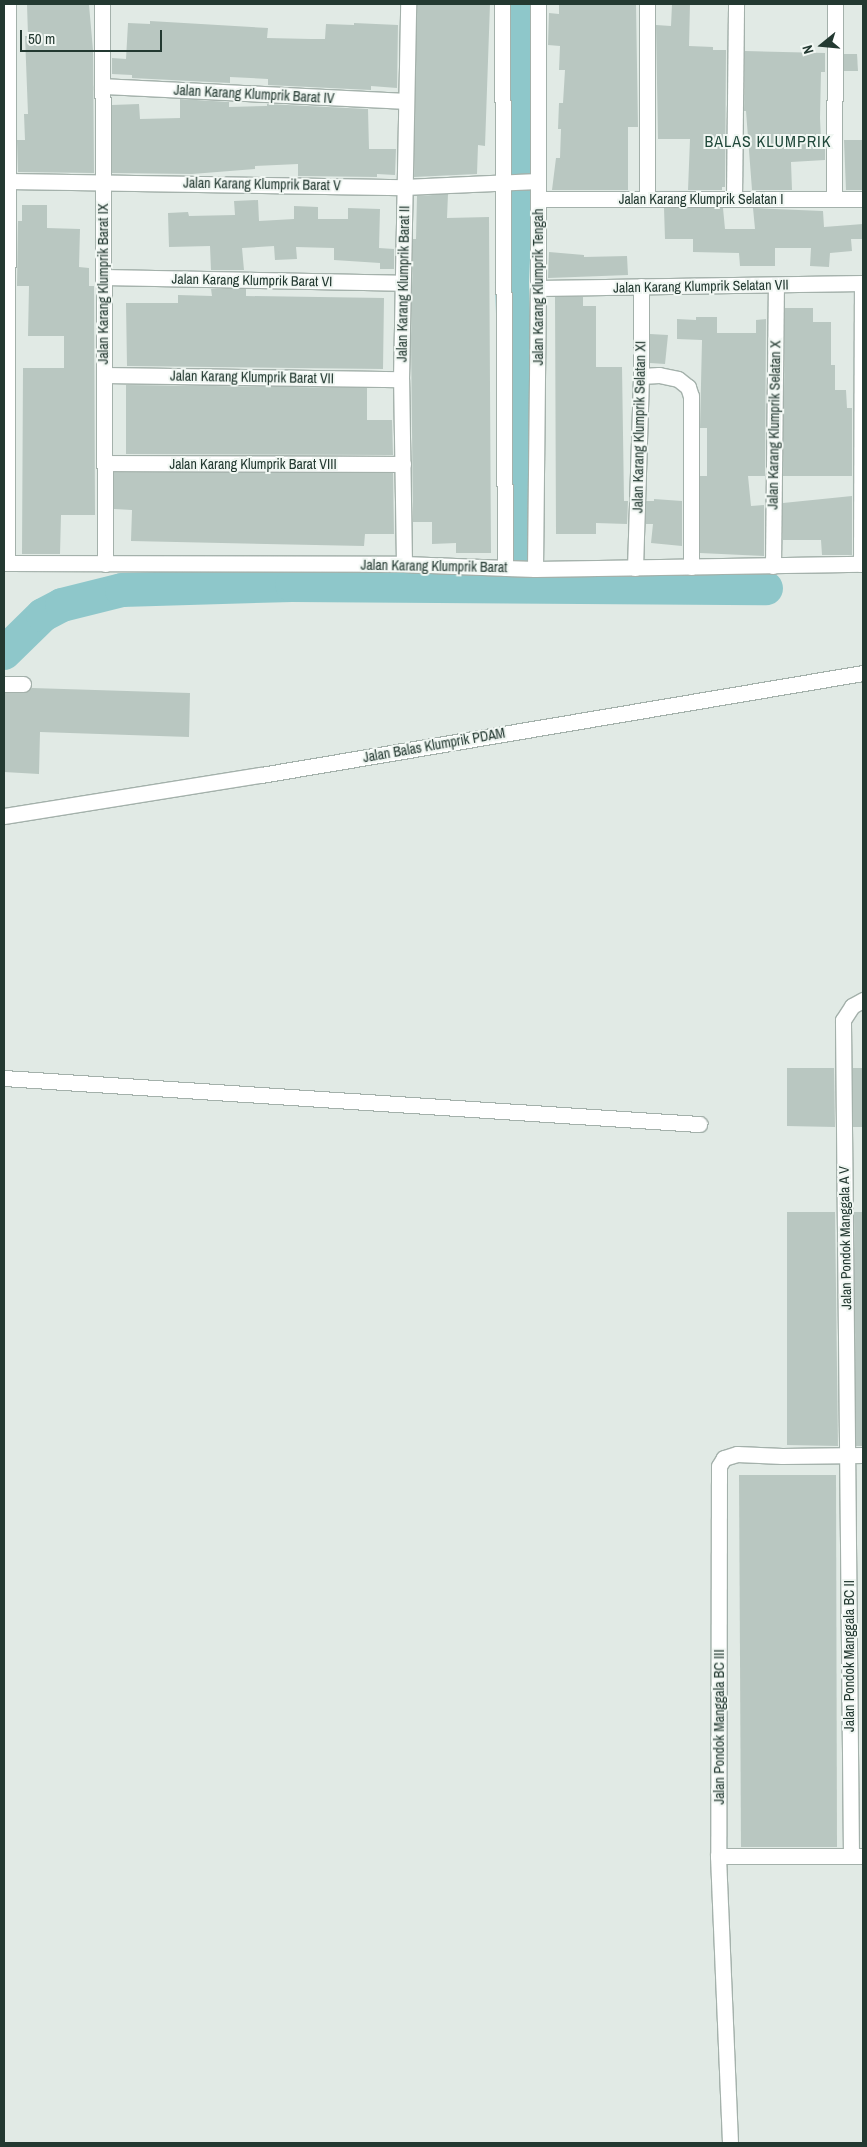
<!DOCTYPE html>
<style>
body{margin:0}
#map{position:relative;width:867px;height:2147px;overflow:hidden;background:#e1eae5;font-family:"Archivo Narrow",sans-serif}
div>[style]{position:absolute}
.river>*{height:34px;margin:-17px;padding:0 17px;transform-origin:17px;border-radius:17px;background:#8ec7ca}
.building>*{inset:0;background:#b9c7c1}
.roads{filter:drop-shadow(1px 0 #a4b1ab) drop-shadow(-1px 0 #a4b1ab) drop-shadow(0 1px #a4b1ab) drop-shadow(0 -1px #a4b1ab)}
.minor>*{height:15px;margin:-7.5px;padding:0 7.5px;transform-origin:7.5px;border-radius:7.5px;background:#fff}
span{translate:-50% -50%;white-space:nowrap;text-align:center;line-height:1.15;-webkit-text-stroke:4px #f1f7f3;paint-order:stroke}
.street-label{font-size:14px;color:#233931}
.quarter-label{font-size:16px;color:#21493b;letter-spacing:1px}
.frame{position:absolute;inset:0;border:5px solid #233931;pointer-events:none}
.north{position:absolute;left:797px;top:20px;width:50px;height:50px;-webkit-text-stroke:4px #f1f7f3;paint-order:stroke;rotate:253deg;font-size:14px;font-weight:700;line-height:20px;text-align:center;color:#233931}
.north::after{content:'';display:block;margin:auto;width:18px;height:22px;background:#233931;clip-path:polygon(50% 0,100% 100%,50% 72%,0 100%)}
.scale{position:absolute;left:20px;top:30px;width:142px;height:22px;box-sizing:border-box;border:2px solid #233931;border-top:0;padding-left:6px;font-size:15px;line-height:18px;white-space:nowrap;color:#233931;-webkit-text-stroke:4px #f1f7f3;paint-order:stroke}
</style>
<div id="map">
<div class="river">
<i style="left:513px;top:4px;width:186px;rotate:89.1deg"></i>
<i style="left:516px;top:190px;width:93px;rotate:92.5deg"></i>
<i style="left:512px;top:283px;width:268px;rotate:88.1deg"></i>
<i style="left:521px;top:551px;width:34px;rotate:93deg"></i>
<i style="left:4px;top:653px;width:54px;rotate:-44.3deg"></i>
<i style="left:43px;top:615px;width:21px;rotate:-28deg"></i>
<i style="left:62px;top:605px;width:62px;rotate:-14deg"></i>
<i style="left:122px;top:590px;width:170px;rotate:-1.7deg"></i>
<i style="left:292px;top:585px;width:474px;rotate:0.4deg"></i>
</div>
<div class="building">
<i style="clip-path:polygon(27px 4px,89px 5px,93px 50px,94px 173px,18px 172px,17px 140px,25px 140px,24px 114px,28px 114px,25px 36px,28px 36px)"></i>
<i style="clip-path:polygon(417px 4px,490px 4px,485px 146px,478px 145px,477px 174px,414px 177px)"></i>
<i style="clip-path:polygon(559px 4px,636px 4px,638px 127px,628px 127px,628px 190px,552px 190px,556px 158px,560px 158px,561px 129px,558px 129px,559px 103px,563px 103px,565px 70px,559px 70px,560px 46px,548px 45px,549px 13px,559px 14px)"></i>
<i style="clip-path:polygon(672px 4px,690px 4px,689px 46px,713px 47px,713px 50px,726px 50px,725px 187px,722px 187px,722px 190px,688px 190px,690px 139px,658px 139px,656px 25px,671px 26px)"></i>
<i style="clip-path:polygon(150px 21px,268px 28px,267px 38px,311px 39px,325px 39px,326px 24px,354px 25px,354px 23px,398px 25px,397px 88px,371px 86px,371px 90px,268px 85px,268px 79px,230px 77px,230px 83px,132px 78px,132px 75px,112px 74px,112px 58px,126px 59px,128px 23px,150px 24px)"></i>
<i style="clip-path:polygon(745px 51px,825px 53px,825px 72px,821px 72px,820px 118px,821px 140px,825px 140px,825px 160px,791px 162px,792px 190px,752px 190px,746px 111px,744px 111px)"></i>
<i style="clip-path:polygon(844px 54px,857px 54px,858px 71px,844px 71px)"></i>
<i style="clip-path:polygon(180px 99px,229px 102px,229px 107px,267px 106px,267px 104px,368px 109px,369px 149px,396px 149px,395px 175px,377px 174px,377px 177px,298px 176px,298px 164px,255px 166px,255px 169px,192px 174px,112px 173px,112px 105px,139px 104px,140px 119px,180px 118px)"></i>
<i style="clip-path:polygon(844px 140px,863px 140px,863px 190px,846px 190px)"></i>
<i style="clip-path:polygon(448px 194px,447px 218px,489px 217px,491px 553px,456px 553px,456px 543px,432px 544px,432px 522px,413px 522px,411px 337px,413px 239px,416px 239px,417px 196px)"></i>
<i style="clip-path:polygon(258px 200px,259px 221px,294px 219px,294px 206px,318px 207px,318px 219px,348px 219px,348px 208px,380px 209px,379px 248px,394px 249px,394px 269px,380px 269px,380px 263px,334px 260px,334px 248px,296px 247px,297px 259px,275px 260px,274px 246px,242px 248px,244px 270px,211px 270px,210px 246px,169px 247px,168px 213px,188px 212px,189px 216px,235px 215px,234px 201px)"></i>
<i style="clip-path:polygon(22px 205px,47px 205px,47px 228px,80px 229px,79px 267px,89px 268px,89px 286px,94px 286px,95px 515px,61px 515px,60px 554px,22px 554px,23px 368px,64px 368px,64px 336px,28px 336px,29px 286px,17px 286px,18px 221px,22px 221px)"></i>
<i style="clip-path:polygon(664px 208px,723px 208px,725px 229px,755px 229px,753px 208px,823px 211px,824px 227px,863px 224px,863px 239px,851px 239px,852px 251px,830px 253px,829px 267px,810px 266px,811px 248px,775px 248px,775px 266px,740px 266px,739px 253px,693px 252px,693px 239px,665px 239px)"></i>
<i style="clip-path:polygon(549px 252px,584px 255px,584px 257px,627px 256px,628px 275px,548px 278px)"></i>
<i style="clip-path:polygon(211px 289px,246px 289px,246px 296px,384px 298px,383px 369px,127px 366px,126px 303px,178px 303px,178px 295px,212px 296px)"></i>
<i style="clip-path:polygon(555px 297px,583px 297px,583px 306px,596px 306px,596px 367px,622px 367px,624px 501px,628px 501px,627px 524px,596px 523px,596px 534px,556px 534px)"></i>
<i style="clip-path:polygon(785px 308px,813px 308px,813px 322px,831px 322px,831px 365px,835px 365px,835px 390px,846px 390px,847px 408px,852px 408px,852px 476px,783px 476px)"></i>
<i style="clip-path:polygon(696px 317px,717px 317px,717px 333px,756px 333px,756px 320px,766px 319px,765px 476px,748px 476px,751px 506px,764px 505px,764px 556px,700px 553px,700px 476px,707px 476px,707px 428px,700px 428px,702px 340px,677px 339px,677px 319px,696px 320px)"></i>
<i style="clip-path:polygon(650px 334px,668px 335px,665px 364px,650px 363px)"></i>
<i style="clip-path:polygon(126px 385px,367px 388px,367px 420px,392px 420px,393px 455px,126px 454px)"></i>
<i style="clip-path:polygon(114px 472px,393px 473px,394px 534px,365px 534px,364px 546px,131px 541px,132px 510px,114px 509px)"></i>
<i style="clip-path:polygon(852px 496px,852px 555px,822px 555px,821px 540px,783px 540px,783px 503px)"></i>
<i style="clip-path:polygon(654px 499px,682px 501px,682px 546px,651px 543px,653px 524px,646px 524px,646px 501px,654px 501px)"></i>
<i style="clip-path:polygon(32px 688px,190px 693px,189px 737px,40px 732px,39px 774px,4px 772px,4px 693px,23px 693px)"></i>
<i style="clip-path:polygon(787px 1068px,834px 1068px,835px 1127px,787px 1126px)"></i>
<i style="clip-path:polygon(853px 1068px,863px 1068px,863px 1127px,853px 1127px)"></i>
<i style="clip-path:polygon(787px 1212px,835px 1212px,838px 1446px,787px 1445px)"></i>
<i style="clip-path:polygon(854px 1212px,863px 1212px,863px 1446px,856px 1446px)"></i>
<i style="clip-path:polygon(739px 1475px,836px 1475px,837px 1847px,741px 1847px)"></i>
</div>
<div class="roads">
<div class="minor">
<i style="left:102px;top:4px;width:560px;rotate:89.69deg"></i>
<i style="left:502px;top:4px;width:564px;rotate:89.7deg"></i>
<i style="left:102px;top:86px;width:303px;rotate:2.8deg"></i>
<i style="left:8px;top:181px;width:396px;rotate:0.9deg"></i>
<i style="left:404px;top:187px;width:134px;rotate:-2.6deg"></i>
<i style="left:538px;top:199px;width:325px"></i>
<i style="left:647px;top:199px;width:195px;rotate:-90deg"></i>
<i style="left:734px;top:199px;width:195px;rotate:-89.4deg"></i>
<i style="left:834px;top:199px;width:195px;rotate:-89.7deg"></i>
<i style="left:103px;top:277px;width:299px;rotate:1.1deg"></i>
<i style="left:538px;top:288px;width:325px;rotate:-0.9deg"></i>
<i style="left:104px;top:375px;width:297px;rotate:0.8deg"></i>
<i style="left:641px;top:376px;width:18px;rotate:-3deg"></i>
<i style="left:659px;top:375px;width:19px;rotate:12deg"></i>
<i style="left:678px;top:379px;width:13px;rotate:39deg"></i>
<i style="left:688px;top:387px;width:9px;rotate:72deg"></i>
<i style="left:691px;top:396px;width:171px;rotate:90deg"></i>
<i style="left:104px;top:463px;width:299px;rotate:0.2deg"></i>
<i style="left:4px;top:563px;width:400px;rotate:0.1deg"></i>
<i style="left:404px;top:564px;width:131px;rotate:2.2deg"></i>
<i style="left:535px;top:569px;width:328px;rotate:-0.9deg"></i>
<i style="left:7px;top:563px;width:559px;rotate:-89.9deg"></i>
<i style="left:404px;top:564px;width:185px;rotate:-90.9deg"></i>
<i style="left:401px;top:379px;width:375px;rotate:-88.9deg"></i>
<i style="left:861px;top:564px;width:281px;rotate:-89.8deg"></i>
<i style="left:773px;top:566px;width:281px;rotate:-89.4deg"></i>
<i style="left:635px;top:568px;width:192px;rotate:-88.2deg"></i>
<i style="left:641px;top:376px;width:90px;rotate:-90deg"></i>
<i style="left:535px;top:569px;width:281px;rotate:-89.4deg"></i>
<i style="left:538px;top:288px;width:284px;rotate:-90deg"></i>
<i style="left:4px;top:684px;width:19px"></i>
<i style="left:4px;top:816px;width:260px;rotate:-9.1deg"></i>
<i style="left:261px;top:775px;width:611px;rotate:-9.62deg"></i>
<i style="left:4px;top:1078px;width:697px;rotate:3.79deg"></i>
<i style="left:863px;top:1455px;width:81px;rotate:179.3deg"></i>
<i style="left:782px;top:1456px;width:45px;rotate:-177.5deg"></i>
<i style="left:737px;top:1454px;width:14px;rotate:163deg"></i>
<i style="left:724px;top:1458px;width:9px;rotate:122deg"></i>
<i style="left:719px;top:1466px;width:390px;rotate:90.1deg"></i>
<i style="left:718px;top:1856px;width:145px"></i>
<i style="left:718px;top:1856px;width:287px;rotate:87.6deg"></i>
<i style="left:851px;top:1856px;width:836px;rotate:-90.55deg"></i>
<i style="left:843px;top:1020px;width:17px;rotate:-57deg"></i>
<i style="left:852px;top:1006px;width:13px;rotate:-29deg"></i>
</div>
</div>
<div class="street-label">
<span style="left:254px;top:94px;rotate:3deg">Jalan Karang Klumprik Barat IV</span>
<span style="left:262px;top:184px;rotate:1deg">Jalan Karang Klumprik Barat V</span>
<span style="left:701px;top:199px">Jalan Karang Klumprik Selatan I</span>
<span style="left:252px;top:280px;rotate:1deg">Jalan Karang Klumprik Barat VI</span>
<span style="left:103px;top:284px;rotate:-90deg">Jalan Karang Klumprik Barat IX</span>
<span style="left:403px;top:284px;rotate:-89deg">Jalan Karang Klumprik Barat II</span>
<span style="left:701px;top:286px;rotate:-1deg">Jalan Karang Klumprik Selatan VII</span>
<span style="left:538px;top:287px;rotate:-90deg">Jalan Karang Klumprik Tengah</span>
<span style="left:252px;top:377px;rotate:1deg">Jalan Karang Klumprik Barat VII</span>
<span style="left:774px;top:425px;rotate:-89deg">Jalan Karang Klumprik Selatan X</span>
<span style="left:639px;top:427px;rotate:-89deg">Jalan Karang Klumprik Selatan XI</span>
<span style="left:253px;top:464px">Jalan Karang Klumprik Barat VIII</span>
<span style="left:434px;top:566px;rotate:1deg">Jalan Karang Klumprik Barat</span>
<span style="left:434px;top:745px;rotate:-10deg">Jalan Balas Klumprik PDAM</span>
<span style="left:845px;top:1238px;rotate:-91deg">Jalan Pondok Manggala A V</span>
<span style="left:849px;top:1656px;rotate:-90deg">Jalan Pondok Manggala BC II</span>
<span style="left:719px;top:1727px;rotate:-90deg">Jalan Pondok Manggala BC III</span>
</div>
<div class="quarter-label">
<span style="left:768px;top:141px">BALAS KLUMPRIK</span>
</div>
<div class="frame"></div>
<div class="north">N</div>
<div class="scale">50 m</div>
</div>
